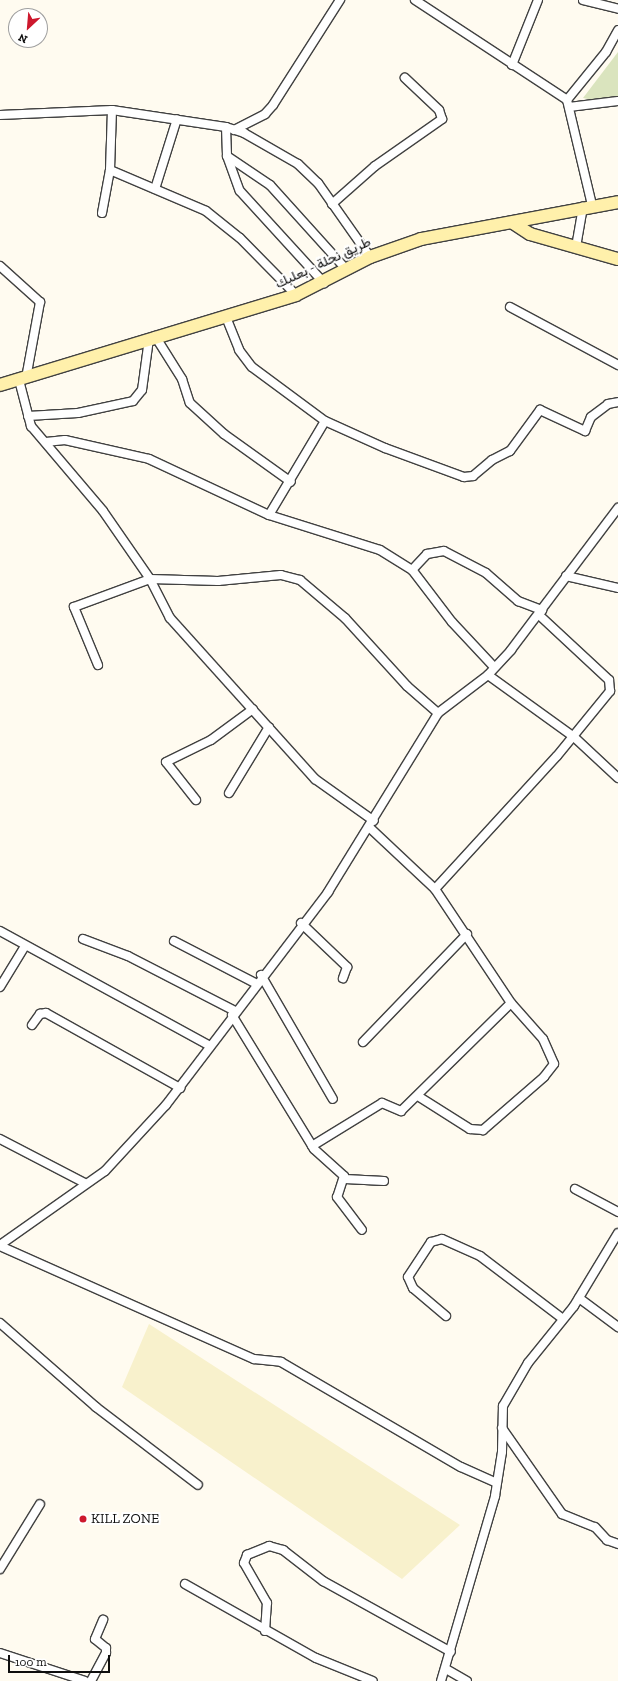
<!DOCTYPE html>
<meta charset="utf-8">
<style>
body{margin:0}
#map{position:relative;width:618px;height:1681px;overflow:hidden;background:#fffbf0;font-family:"Zilla Slab",Vazirmatn,serif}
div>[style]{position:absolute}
.farmland>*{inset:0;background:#f8f1cc}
.cemetery>*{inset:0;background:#dae4be}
.roads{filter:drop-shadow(1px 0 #414141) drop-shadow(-1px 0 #414141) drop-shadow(0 1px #414141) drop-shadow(0 -1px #414141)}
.street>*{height:8px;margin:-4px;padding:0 4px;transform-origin:4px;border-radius:4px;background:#fff}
.secondary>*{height:12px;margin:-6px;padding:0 6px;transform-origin:6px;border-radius:6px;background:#fff0ab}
.dots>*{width:11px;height:11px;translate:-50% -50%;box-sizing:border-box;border:2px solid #fff;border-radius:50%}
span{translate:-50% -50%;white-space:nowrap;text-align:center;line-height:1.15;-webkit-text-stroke:4px #fff;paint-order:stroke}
.street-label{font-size:14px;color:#0e0e0e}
.poi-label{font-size:14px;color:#0e0e0e}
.left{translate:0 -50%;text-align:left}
.north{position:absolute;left:8px;top:8px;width:40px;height:40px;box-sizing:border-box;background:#fff;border:1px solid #9f9f9f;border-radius:50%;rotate:206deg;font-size:11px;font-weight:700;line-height:16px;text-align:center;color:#0e0e0e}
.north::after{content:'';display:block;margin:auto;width:14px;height:18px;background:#cd182d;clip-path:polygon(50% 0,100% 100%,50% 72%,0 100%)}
.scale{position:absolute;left:8px;top:1655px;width:102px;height:18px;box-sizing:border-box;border:2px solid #0e0e0e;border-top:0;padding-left:5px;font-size:12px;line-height:14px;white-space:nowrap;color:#0e0e0e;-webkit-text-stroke:3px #fff;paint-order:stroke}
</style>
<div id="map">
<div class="farmland">
<i style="clip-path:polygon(149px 1324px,460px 1525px,402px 1579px,122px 1387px)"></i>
</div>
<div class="cemetery">
<i style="clip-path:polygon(618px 52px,618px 97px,598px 101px,583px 98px)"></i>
</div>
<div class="roads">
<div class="street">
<i style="left:415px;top:0;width:182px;rotate:33.3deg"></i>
<i style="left:583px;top:0;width:36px;rotate:14deg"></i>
<i style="left:512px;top:65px;width:70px;rotate:-68.2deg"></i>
<i style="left:569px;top:107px;width:49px;rotate:-7deg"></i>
<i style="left:0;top:115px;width:112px;rotate:-2.6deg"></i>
<i style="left:112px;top:110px;width:115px;rotate:8.5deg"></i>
<i style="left:226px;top:127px;width:19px;rotate:18deg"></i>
<i style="left:244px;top:133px;width:62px;rotate:29.9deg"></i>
<i style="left:298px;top:164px;width:28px;rotate:44deg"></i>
<i style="left:318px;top:183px;width:90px;rotate:54.9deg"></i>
<i style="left:226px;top:127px;width:29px;rotate:88deg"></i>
<i style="left:227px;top:156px;width:37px;rotate:70deg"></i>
<i style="left:240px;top:191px;width:125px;rotate:47.6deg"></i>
<i style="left:234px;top:130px;width:35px;rotate:-27deg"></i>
<i style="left:265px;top:114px;width:12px;rotate:-48deg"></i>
<i style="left:273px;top:105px;width:125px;rotate:-57.5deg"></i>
<i style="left:227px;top:156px;width:52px;rotate:34deg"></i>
<i style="left:270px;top:185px;width:113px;rotate:47.9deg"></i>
<i style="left:110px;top:170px;width:104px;rotate:23.1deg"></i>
<i style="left:206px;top:211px;width:43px;rotate:38.5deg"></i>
<i style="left:240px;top:238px;width:80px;rotate:45.5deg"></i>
<i style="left:155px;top:189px;width:73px;rotate:-72.6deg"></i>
<i style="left:332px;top:204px;width:57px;rotate:-41.5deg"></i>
<i style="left:375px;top:166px;width:82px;rotate:-35deg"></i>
<i style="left:442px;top:119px;width:9px;rotate:-108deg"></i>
<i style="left:439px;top:110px;width:47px;rotate:-136.7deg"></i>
<i style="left:592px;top:205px;width:108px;rotate:-103.4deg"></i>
<i style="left:567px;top:100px;width:62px;rotate:-50.9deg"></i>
<i style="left:606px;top:52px;width:25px;rotate:-61deg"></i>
<i style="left:102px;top:213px;width:44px;rotate:-79.5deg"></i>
<i style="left:110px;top:170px;width:60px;rotate:-88.1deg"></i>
<i style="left:576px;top:247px;width:41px;rotate:-80.1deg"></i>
<i style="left:0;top:266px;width:54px;rotate:42deg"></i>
<i style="left:40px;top:302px;width:77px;rotate:100.4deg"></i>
<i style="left:510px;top:307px;width:123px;rotate:28.2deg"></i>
<i style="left:226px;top:317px;width:35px;rotate:68deg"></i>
<i style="left:239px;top:350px;width:21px;rotate:53deg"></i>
<i style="left:252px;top:367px;width:91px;rotate:36.5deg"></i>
<i style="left:325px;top:421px;width:66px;rotate:24.2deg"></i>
<i style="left:385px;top:448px;width:84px;rotate:20.2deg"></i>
<i style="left:464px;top:477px;width:9px;rotate:-6deg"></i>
<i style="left:473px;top:476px;width:25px;rotate:-40deg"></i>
<i style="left:492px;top:460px;width:20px;rotate:-27deg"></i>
<i style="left:510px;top:451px;width:51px;rotate:-53.8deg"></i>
<i style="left:540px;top:410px;width:50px;rotate:25deg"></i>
<i style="left:585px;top:431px;width:15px;rotate:-67deg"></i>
<i style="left:591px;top:417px;width:21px;rotate:-37deg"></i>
<i style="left:608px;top:404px;width:10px;rotate:-11deg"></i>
<i style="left:155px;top:336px;width:51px;rotate:57.9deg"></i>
<i style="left:182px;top:379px;width:25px;rotate:72deg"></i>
<i style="left:190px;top:403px;width:46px;rotate:42.4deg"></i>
<i style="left:224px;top:434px;width:82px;rotate:35.6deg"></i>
<i style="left:19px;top:380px;width:48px;rotate:75.4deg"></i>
<i style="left:31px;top:426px;width:111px;rotate:49.7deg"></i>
<i style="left:103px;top:511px;width:83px;rotate:55.3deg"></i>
<i style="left:150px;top:579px;width:44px;rotate:62.9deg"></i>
<i style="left:170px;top:618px;width:217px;rotate:48deg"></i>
<i style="left:315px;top:779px;width:72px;rotate:35.4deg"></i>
<i style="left:28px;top:416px;width:50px;rotate:-3.4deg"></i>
<i style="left:78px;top:413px;width:56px;rotate:-12.3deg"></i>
<i style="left:133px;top:401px;width:14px;rotate:-51deg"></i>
<i style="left:142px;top:390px;width:51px;rotate:-82.2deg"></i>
<i style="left:46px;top:442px;width:19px;rotate:-6deg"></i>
<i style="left:65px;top:440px;width:86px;rotate:12.7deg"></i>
<i style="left:149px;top:459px;width:132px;rotate:25deg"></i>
<i style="left:269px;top:515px;width:116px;rotate:17.5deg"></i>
<i style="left:380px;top:550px;width:39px;rotate:32deg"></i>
<i style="left:413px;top:571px;width:64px;rotate:52.6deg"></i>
<i style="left:452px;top:622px;width:62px;rotate:47deg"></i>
<i style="left:269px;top:515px;width:109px;rotate:-59.2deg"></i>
<i style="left:412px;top:570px;width:22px;rotate:-47deg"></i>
<i style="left:427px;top:554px;width:17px;rotate:-10deg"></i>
<i style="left:444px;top:551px;width:47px;rotate:27.6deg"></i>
<i style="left:486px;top:573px;width:43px;rotate:41.2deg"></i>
<i style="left:518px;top:601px;width:26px;rotate:21deg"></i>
<i style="left:566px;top:576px;width:53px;rotate:13deg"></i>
<i style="left:98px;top:665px;width:63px;rotate:-112.5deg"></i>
<i style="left:74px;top:607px;width:81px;rotate:-20.2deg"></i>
<i style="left:150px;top:579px;width:68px;rotate:1.7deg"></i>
<i style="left:218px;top:581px;width:63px;rotate:-5.4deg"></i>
<i style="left:281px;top:575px;width:20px;rotate:15deg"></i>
<i style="left:300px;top:580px;width:59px;rotate:40.2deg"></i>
<i style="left:345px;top:618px;width:92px;rotate:47.6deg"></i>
<i style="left:407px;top:686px;width:41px;rotate:41.1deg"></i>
<i style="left:488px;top:675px;width:106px;rotate:35.8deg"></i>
<i style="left:574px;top:737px;width:60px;rotate:43deg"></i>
<i style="left:229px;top:793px;width:77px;rotate:-58.8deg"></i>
<i style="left:196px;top:800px;width:48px;rotate:-128.3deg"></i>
<i style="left:166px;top:762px;width:50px;rotate:-26.1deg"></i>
<i style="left:211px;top:740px;width:52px;rotate:-36.4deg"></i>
<i style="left:370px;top:828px;width:89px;rotate:43.2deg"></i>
<i style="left:435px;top:889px;width:137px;rotate:56.3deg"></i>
<i style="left:511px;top:1003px;width:48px;rotate:48.4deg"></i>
<i style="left:543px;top:1039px;width:27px;rotate:66deg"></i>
<i style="left:554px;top:1064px;width:16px;rotate:128deg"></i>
<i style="left:544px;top:1077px;width:81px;rotate:139deg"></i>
<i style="left:483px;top:1130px;width:13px;rotate:-176deg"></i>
<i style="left:470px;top:1129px;width:62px;rotate:-147.6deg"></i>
<i style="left:435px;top:889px;width:180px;rotate:-47.5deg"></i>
<i style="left:557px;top:756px;width:84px;rotate:-50.8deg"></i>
<i style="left:610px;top:691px;width:11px;rotate:-95deg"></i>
<i style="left:609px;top:680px;width:96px;rotate:-137.1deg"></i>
<i style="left:301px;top:923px;width:64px;rotate:43.7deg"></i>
<i style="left:347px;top:967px;width:12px;rotate:110deg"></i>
<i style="left:0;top:931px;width:237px;rotate:28.7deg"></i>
<i style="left:83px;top:939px;width:48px;rotate:20.7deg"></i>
<i style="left:128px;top:956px;width:120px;rotate:27.2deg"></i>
<i style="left:174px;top:941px;width:91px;rotate:27.4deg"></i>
<i style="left:261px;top:975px;width:143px;rotate:59.9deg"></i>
<i style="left:0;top:987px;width:48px;rotate:-58.6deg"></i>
<i style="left:232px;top:1015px;width:157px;rotate:58.5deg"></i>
<i style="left:314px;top:1149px;width:40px;rotate:42deg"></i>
<i style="left:344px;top:1176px;width:22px;rotate:108deg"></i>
<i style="left:337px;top:1197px;width:41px;rotate:52.9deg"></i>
<i style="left:32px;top:1025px;width:14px;rotate:-54deg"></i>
<i style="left:40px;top:1014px;width:6px;rotate:-9deg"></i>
<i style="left:46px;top:1013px;width:154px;rotate:29.2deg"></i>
<i style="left:363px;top:1042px;width:150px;rotate:-46.1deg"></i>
<i style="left:0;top:1139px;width:96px;rotate:27.4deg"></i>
<i style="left:312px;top:1146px;width:82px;rotate:-31.6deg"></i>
<i style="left:382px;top:1103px;width:21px;rotate:23deg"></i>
<i style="left:401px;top:1111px;width:154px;rotate:-44.5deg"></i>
<i style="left:345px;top:1179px;width:39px;rotate:3deg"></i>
<i style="left:575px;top:1189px;width:49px;rotate:28.1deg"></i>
<i style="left:0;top:1245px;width:128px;rotate:-35.2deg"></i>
<i style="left:105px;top:1171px;width:90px;rotate:-47.3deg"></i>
<i style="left:166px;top:1105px;width:268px;rotate:-52.7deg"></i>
<i style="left:328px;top:892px;width:210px;rotate:-58.4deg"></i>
<i style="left:438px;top:713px;width:63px;rotate:-37.2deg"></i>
<i style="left:488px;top:675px;width:34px;rotate:-47deg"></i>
<i style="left:511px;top:650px;width:178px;rotate:-53deg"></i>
<i style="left:0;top:1246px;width:278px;rotate:24deg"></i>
<i style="left:254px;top:1359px;width:27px;rotate:6deg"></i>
<i style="left:281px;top:1362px;width:208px;rotate:30.3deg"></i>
<i style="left:461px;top:1467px;width:39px;rotate:24deg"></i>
<i style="left:579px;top:1298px;width:49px;rotate:36.6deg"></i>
<i style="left:446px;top:1316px;width:43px;rotate:-139.7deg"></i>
<i style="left:413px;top:1288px;width:12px;rotate:-114deg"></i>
<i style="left:408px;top:1277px;width:42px;rotate:-56.7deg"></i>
<i style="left:431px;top:1242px;width:11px;rotate:-15deg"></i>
<i style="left:442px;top:1239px;width:42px;rotate:24.1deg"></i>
<i style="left:480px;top:1256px;width:104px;rotate:37.2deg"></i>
<i style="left:0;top:1323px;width:128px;rotate:41.2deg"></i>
<i style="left:96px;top:1407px;width:128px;rotate:37.4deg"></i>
<i style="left:502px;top:1428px;width:105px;rotate:55.1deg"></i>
<i style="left:562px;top:1514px;width:35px;rotate:22deg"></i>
<i style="left:595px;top:1527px;width:18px;rotate:47deg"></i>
<i style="left:607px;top:1540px;width:12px;rotate:20deg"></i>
<i style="left:0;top:1569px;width:76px;rotate:-58.4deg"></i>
<i style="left:185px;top:1584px;width:150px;rotate:29.5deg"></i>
<i style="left:316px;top:1658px;width:61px;rotate:22deg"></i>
<i style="left:265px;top:1631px;width:28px;rotate:-86deg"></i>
<i style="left:267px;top:1603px;width:46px;rotate:-119.9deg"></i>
<i style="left:244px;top:1563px;width:9px;rotate:-69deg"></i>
<i style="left:247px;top:1555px;width:24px;rotate:-22deg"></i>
<i style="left:269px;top:1546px;width:15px;rotate:16deg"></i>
<i style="left:283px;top:1550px;width:51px;rotate:37.8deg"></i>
<i style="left:323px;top:1581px;width:146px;rotate:29deg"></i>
<i style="left:0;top:1653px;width:89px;rotate:18.2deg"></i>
<i style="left:446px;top:1669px;width:24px;rotate:30deg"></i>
<i style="left:91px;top:1681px;width:32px;rotate:-62deg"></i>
<i style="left:106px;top:1653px;width:5px;rotate:-90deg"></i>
<i style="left:106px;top:1648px;width:14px;rotate:-141deg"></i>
<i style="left:95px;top:1639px;width:21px;rotate:-67deg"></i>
<i style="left:441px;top:1681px;width:193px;rotate:-73.7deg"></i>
<i style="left:495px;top:1496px;width:45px;rotate:-81deg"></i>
<i style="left:502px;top:1452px;width:46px;rotate:-88.8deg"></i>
<i style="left:503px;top:1406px;width:50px;rotate:-59.8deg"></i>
<i style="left:528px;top:1363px;width:73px;rotate:-51.1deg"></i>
<i style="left:574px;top:1306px;width:85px;rotate:-58.9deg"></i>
</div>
<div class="secondary">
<i style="left:513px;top:223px;width:20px;rotate:33deg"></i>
<i style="left:530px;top:234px;width:91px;rotate:15.9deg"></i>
<i style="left:0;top:385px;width:309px;rotate:-16.9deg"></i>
<i style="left:296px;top:295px;width:83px;rotate:-27.2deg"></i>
<i style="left:370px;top:257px;width:54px;rotate:-19.4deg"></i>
<i style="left:421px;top:239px;width:200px;rotate:-10.6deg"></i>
</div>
</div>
<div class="dots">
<i style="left:83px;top:1519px;background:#cd182d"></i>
</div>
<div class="street-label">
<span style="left:323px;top:263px;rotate:-25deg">طريق نحلة - بعلبك</span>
</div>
<div class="poi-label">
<span class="left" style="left:91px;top:1519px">KILL ZONE</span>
</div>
<div class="north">N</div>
<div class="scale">100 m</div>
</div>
